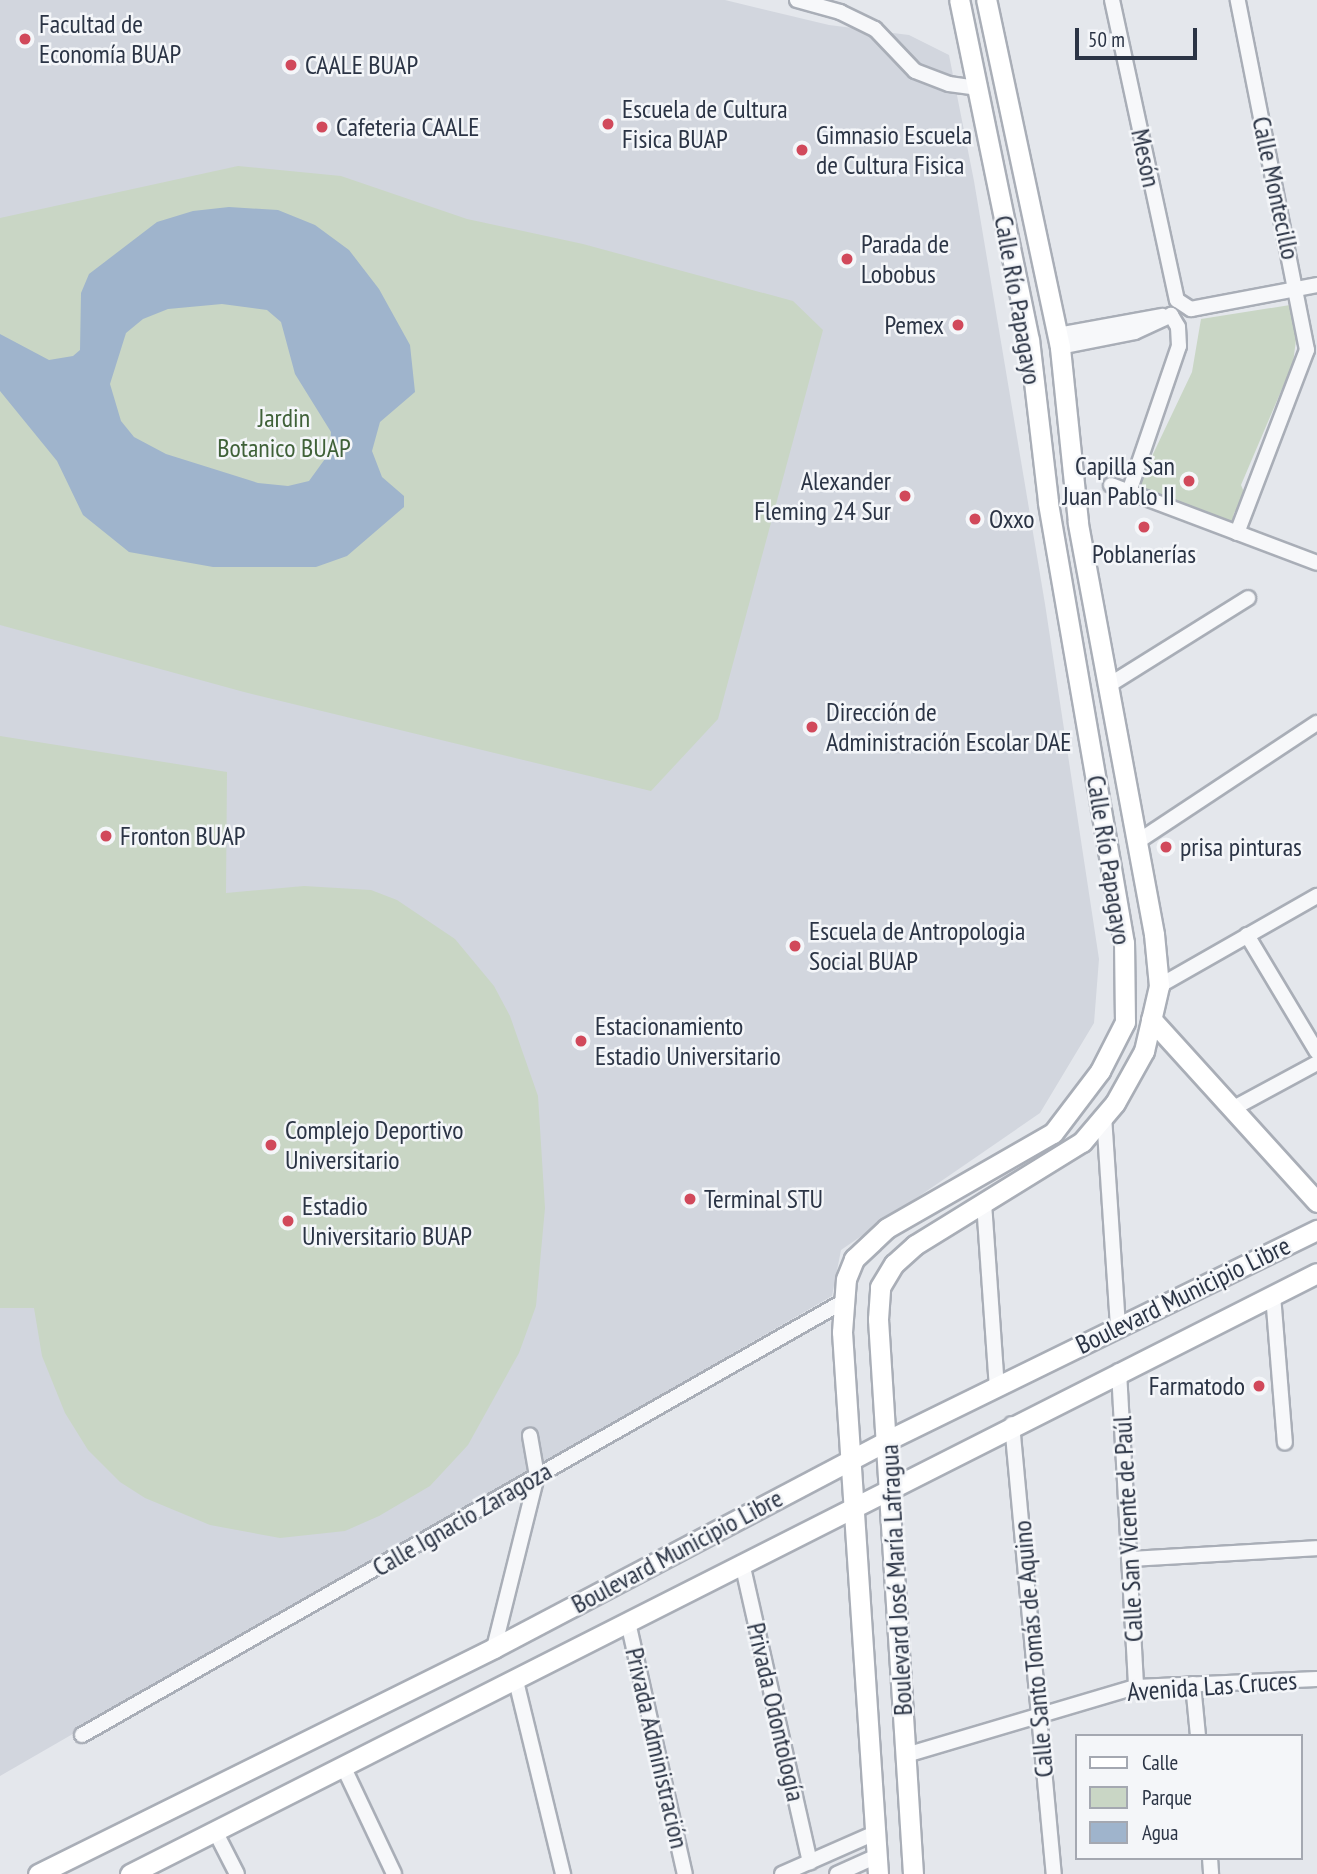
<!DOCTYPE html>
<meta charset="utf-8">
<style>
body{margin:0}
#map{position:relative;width:1317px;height:1874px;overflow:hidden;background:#e4e7ec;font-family:"PT Sans Narrow",sans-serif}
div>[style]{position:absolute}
.built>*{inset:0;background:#d2d6de}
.green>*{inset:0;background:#c9d6c5}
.water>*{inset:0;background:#9fb4cc}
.roads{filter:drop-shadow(2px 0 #a9aeb7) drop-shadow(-2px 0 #a9aeb7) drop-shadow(0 2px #a9aeb7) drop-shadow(0 -2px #a9aeb7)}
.street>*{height:14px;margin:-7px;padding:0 7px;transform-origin:7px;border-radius:7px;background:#f7f8fa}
.secondary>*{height:19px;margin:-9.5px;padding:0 9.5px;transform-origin:9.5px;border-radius:9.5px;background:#fff}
.dots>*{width:19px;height:19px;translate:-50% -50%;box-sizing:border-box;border:4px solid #f4f6f9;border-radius:50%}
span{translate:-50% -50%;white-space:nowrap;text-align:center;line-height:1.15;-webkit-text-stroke:5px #f4f6f9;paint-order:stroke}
.poi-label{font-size:26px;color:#2b3445}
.left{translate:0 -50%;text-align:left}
.right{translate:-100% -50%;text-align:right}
.street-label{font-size:26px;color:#2b3445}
.park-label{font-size:26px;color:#3f6138}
.legend{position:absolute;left:1075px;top:1734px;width:228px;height:126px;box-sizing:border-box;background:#f4f6f9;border:2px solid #a4a8b1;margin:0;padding:9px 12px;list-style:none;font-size:21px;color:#2b3445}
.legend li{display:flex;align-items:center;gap:14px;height:35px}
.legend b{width:35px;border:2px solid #a4a8b1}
.scale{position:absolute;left:1075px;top:28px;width:122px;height:32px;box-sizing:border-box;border:4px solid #2b3445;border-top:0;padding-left:9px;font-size:21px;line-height:24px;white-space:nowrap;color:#2b3445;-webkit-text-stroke:5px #f4f6f9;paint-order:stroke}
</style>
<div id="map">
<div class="built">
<i style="clip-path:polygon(0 0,725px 0,829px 25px,909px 35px,949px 55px,974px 181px,1045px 604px,1099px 959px,1094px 1023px,1040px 1113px,841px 1250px,832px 1296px,0 1776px)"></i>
</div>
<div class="green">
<i style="clip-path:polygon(238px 166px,341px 176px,467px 219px,583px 244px,793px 301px,823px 330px,718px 719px,651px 791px,244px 692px,0 625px,0 218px)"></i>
<i style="clip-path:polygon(1290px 305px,1296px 340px,1293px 363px,1241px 485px,1246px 497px,1234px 513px,1231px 528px,1219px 533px,1135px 492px,1192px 372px,1201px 319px)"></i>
<i style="clip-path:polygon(0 736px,227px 772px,226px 893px,304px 886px,371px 890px,397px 900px,455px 939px,494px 986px,510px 1016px,538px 1096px,545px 1208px,536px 1306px,519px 1353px,468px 1445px,430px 1486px,379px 1516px,345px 1531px,280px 1538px,210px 1525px,145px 1498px,120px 1482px,88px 1450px,65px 1413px,42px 1356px,34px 1308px,0 1308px)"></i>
</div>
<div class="water">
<i style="clip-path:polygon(evenodd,229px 207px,278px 210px,315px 225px,349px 250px,379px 289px,410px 345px,415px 392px,380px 422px,372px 451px,382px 477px,404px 496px,404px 507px,347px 556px,316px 567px,213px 567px,129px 552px,83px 515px,57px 461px,0 391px,0 334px,49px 360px,73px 356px,80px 350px,81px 293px,89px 274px,157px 222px,193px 211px,229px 207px,222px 304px,267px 310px,281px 322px,295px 374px,331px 432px,330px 452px,309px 481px,288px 486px,258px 483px,166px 454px,134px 437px,121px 421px,110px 384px,126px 333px,143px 319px,168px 309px,222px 304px)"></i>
</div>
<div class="roads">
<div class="street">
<i style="left:797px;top:0;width:45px;rotate:15.6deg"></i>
<i style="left:840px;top:12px;width:39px;rotate:26deg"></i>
<i style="left:875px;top:29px;width:58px;rotate:46.4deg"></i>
<i style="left:915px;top:71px;width:36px;rotate:21deg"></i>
<i style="left:949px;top:84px;width:28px;rotate:8deg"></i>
<i style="left:1112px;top:0;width:307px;rotate:77.8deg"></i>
<i style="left:1177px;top:300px;width:17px;rotate:33deg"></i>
<i style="left:1191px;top:309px;width:128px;rotate:-10.8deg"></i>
<i style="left:1058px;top:335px;width:106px;rotate:-10.4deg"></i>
<i style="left:1060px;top:347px;width:76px;rotate:-11.3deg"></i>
<i style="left:1135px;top:332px;width:40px;rotate:-25deg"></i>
<i style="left:1111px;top:485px;width:220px;rotate:20.7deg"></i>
<i style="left:1129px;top:492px;width:154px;rotate:-71.1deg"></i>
<i style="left:1179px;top:346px;width:19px;rotate:-93deg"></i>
<i style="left:1178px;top:327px;width:14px;rotate:-120deg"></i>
<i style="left:1237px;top:533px;width:196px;rotate:-69.1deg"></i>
<i style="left:1307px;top:350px;width:357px;rotate:-101.2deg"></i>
<i style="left:1109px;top:685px;width:164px;rotate:-32deg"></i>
<i style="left:1137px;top:842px;width:216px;rotate:-33.5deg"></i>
<i style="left:1247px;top:935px;width:136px;rotate:59.1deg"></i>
<i style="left:1159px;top:986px;width:182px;rotate:-29.7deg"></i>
<i style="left:1232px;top:1109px;width:97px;rotate:-28.4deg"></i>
<i style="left:1104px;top:1116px;width:211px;rotate:86.2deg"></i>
<i style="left:984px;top:1203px;width:184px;rotate:86deg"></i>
<i style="left:1273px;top:1295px;width:148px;rotate:85.4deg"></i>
<i style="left:1119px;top:1371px;width:316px;rotate:86.9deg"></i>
<i style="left:1012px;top:1424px;width:452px;rotate:84.7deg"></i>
<i style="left:1129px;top:1559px;width:188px;rotate:-3.3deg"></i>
<i style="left:742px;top:1563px;width:307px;rotate:77.2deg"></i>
<i style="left:628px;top:1622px;width:258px;rotate:77.3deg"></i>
<i style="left:494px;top:1648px;width:177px;rotate:-76deg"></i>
<i style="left:537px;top:1476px;width:41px;rotate:-99.9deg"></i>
<i style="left:516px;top:1681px;width:199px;rotate:76.3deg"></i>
<i style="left:1193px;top:1684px;width:52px;rotate:84.5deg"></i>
<i style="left:82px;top:1735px;width:873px;rotate:-29.65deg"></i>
<i style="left:906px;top:1755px;width:240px;rotate:-16.5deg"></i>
<i style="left:1136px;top:1687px;width:181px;rotate:-2.5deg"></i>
<i style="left:344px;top:1768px;width:117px;rotate:64.7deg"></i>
<i style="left:215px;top:1831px;width:48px;rotate:62.9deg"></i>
<i style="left:1210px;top:1858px;width:16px;rotate:86deg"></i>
<i style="left:782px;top:1874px;width:102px;rotate:-23.8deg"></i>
<i style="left:837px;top:1874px;width:44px;rotate:-24.2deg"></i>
</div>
<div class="secondary">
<i style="left:1151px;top:1019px;width:247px;rotate:47.8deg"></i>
<i style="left:38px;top:1874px;width:509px;rotate:-26.36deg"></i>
<i style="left:494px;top:1648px;width:446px;rotate:-27.8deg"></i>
<i style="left:888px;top:1440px;width:478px;rotate:-26.1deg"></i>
<i style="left:130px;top:1874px;width:1330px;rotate:-26.85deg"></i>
<i style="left:878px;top:1874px;width:543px;rotate:-93.8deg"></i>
<i style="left:842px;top:1332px;width:53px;rotate:-85.7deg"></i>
<i style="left:846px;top:1279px;width:22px;rotate:-68deg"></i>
<i style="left:854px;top:1259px;width:45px;rotate:-43.2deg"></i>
<i style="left:887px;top:1228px;width:191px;rotate:-29.8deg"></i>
<i style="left:1053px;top:1133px;width:78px;rotate:-52.8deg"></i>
<i style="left:1100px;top:1071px;width:55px;rotate:-63deg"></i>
<i style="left:1125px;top:1022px;width:79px;rotate:-90.7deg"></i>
<i style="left:1124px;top:943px;width:448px;rotate:-99.8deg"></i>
<i style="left:1048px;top:501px;width:162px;rotate:-96.7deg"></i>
<i style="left:1029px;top:340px;width:347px;rotate:-101.6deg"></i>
<i style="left:913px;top:1874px;width:556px;rotate:-93.61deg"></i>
<i style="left:878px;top:1319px;width:32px;rotate:-86deg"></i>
<i style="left:880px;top:1287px;width:27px;rotate:-59deg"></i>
<i style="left:894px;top:1264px;width:28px;rotate:-42deg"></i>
<i style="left:915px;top:1245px;width:196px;rotate:-31.7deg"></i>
<i style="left:1082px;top:1142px;width:51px;rotate:-49.8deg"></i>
<i style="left:1115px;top:1103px;width:60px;rotate:-60.9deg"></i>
<i style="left:1144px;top:1051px;width:67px;rotate:-77deg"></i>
<i style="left:1159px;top:986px;width:52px;rotate:-95.5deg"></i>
<i style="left:1154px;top:934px;width:419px;rotate:-100.5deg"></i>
<i style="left:1078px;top:522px;width:176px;rotate:-95.9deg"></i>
<i style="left:1060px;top:347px;width:355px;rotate:-102deg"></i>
</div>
</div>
<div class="dots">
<i style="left:25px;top:39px;background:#d1495b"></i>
<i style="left:291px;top:65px;background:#d1495b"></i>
<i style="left:608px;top:124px;background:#d1495b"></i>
<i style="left:322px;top:127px;background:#d1495b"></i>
<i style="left:802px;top:150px;background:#d1495b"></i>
<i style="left:847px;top:259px;background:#d1495b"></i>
<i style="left:958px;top:325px;background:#d1495b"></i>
<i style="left:1189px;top:481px;background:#d1495b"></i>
<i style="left:905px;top:496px;background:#d1495b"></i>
<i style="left:975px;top:519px;background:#d1495b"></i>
<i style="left:1144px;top:527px;background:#d1495b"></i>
<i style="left:812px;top:727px;background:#d1495b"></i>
<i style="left:106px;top:836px;background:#d1495b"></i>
<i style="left:1166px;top:847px;background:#d1495b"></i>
<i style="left:795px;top:946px;background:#d1495b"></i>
<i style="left:581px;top:1041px;background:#d1495b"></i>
<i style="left:271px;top:1145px;background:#d1495b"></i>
<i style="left:690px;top:1199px;background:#d1495b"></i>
<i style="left:288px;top:1221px;background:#d1495b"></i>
<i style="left:1259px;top:1386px;background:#d1495b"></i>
</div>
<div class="poi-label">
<span class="left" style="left:39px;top:39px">Facultad de<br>Economía BUAP</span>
<span class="left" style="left:305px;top:65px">CAALE BUAP</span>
<span class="left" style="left:622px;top:124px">Escuela de Cultura<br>Fisica BUAP</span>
<span class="left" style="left:336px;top:127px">Cafeteria CAALE</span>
<span class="left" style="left:816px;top:150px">Gimnasio Escuela<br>de Cultura Fisica</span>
<span class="left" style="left:861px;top:259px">Parada de<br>Lobobus</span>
<span class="right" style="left:944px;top:325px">Pemex</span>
<span class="right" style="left:1175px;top:481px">Capilla San<br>Juan Pablo II</span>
<span class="right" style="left:891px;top:496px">Alexander<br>Fleming 24 Sur</span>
<span class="left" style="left:989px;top:519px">Oxxo</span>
<span style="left:1144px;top:554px">Poblanerías</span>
<span class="left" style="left:826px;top:727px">Dirección de<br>Administración Escolar DAE</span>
<span class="left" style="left:120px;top:836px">Fronton BUAP</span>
<span class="left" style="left:1180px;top:847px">prisa pinturas</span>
<span class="left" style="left:809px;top:946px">Escuela de Antropologia<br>Social BUAP</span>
<span class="left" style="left:595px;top:1041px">Estacionamiento<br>Estadio Universitario</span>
<span class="left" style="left:285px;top:1145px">Complejo Deportivo<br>Universitario</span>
<span class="left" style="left:704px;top:1199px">Terminal STU</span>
<span class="left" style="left:302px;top:1221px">Estadio<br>Universitario BUAP</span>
<span class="right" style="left:1245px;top:1386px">Farmatodo</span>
</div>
<div class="street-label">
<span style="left:1146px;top:158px;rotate:78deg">Mesón</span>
<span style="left:1276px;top:188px;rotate:78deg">Calle Montecillo</span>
<span style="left:1018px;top:300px;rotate:80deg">Calle Río Papagayo</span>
<span style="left:1109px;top:860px;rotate:81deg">Calle Río Papagayo</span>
<span style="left:1183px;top:1295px;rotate:-26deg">Boulevard Municipio Libre</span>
<span style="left:462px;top:1519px;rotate:-30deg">Calle Ignacio Zaragoza</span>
<span style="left:1128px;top:1529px;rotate:-93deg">Calle San Vicente de Paúl</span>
<span style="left:677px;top:1551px;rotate:-28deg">Boulevard Municipio Libre</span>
<span style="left:896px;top:1580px;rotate:-93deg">Boulevard José María Lafragua</span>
<span style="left:1033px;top:1649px;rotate:-95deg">Calle Santo Tomás de Aquino</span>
<span style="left:1212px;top:1686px;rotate:-4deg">Avenida Las Cruces</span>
<span style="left:776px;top:1712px;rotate:77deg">Privada Odontología</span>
<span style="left:657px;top:1748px;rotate:77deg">Privada Administración</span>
</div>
<div class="park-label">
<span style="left:284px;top:433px">Jardin<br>Botanico BUAP</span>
</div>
<ul class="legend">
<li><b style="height:9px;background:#fff"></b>Calle</li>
<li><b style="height:19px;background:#c9d6c5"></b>Parque</li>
<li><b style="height:19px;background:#9fb4cc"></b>Agua</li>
</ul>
<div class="scale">50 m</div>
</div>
